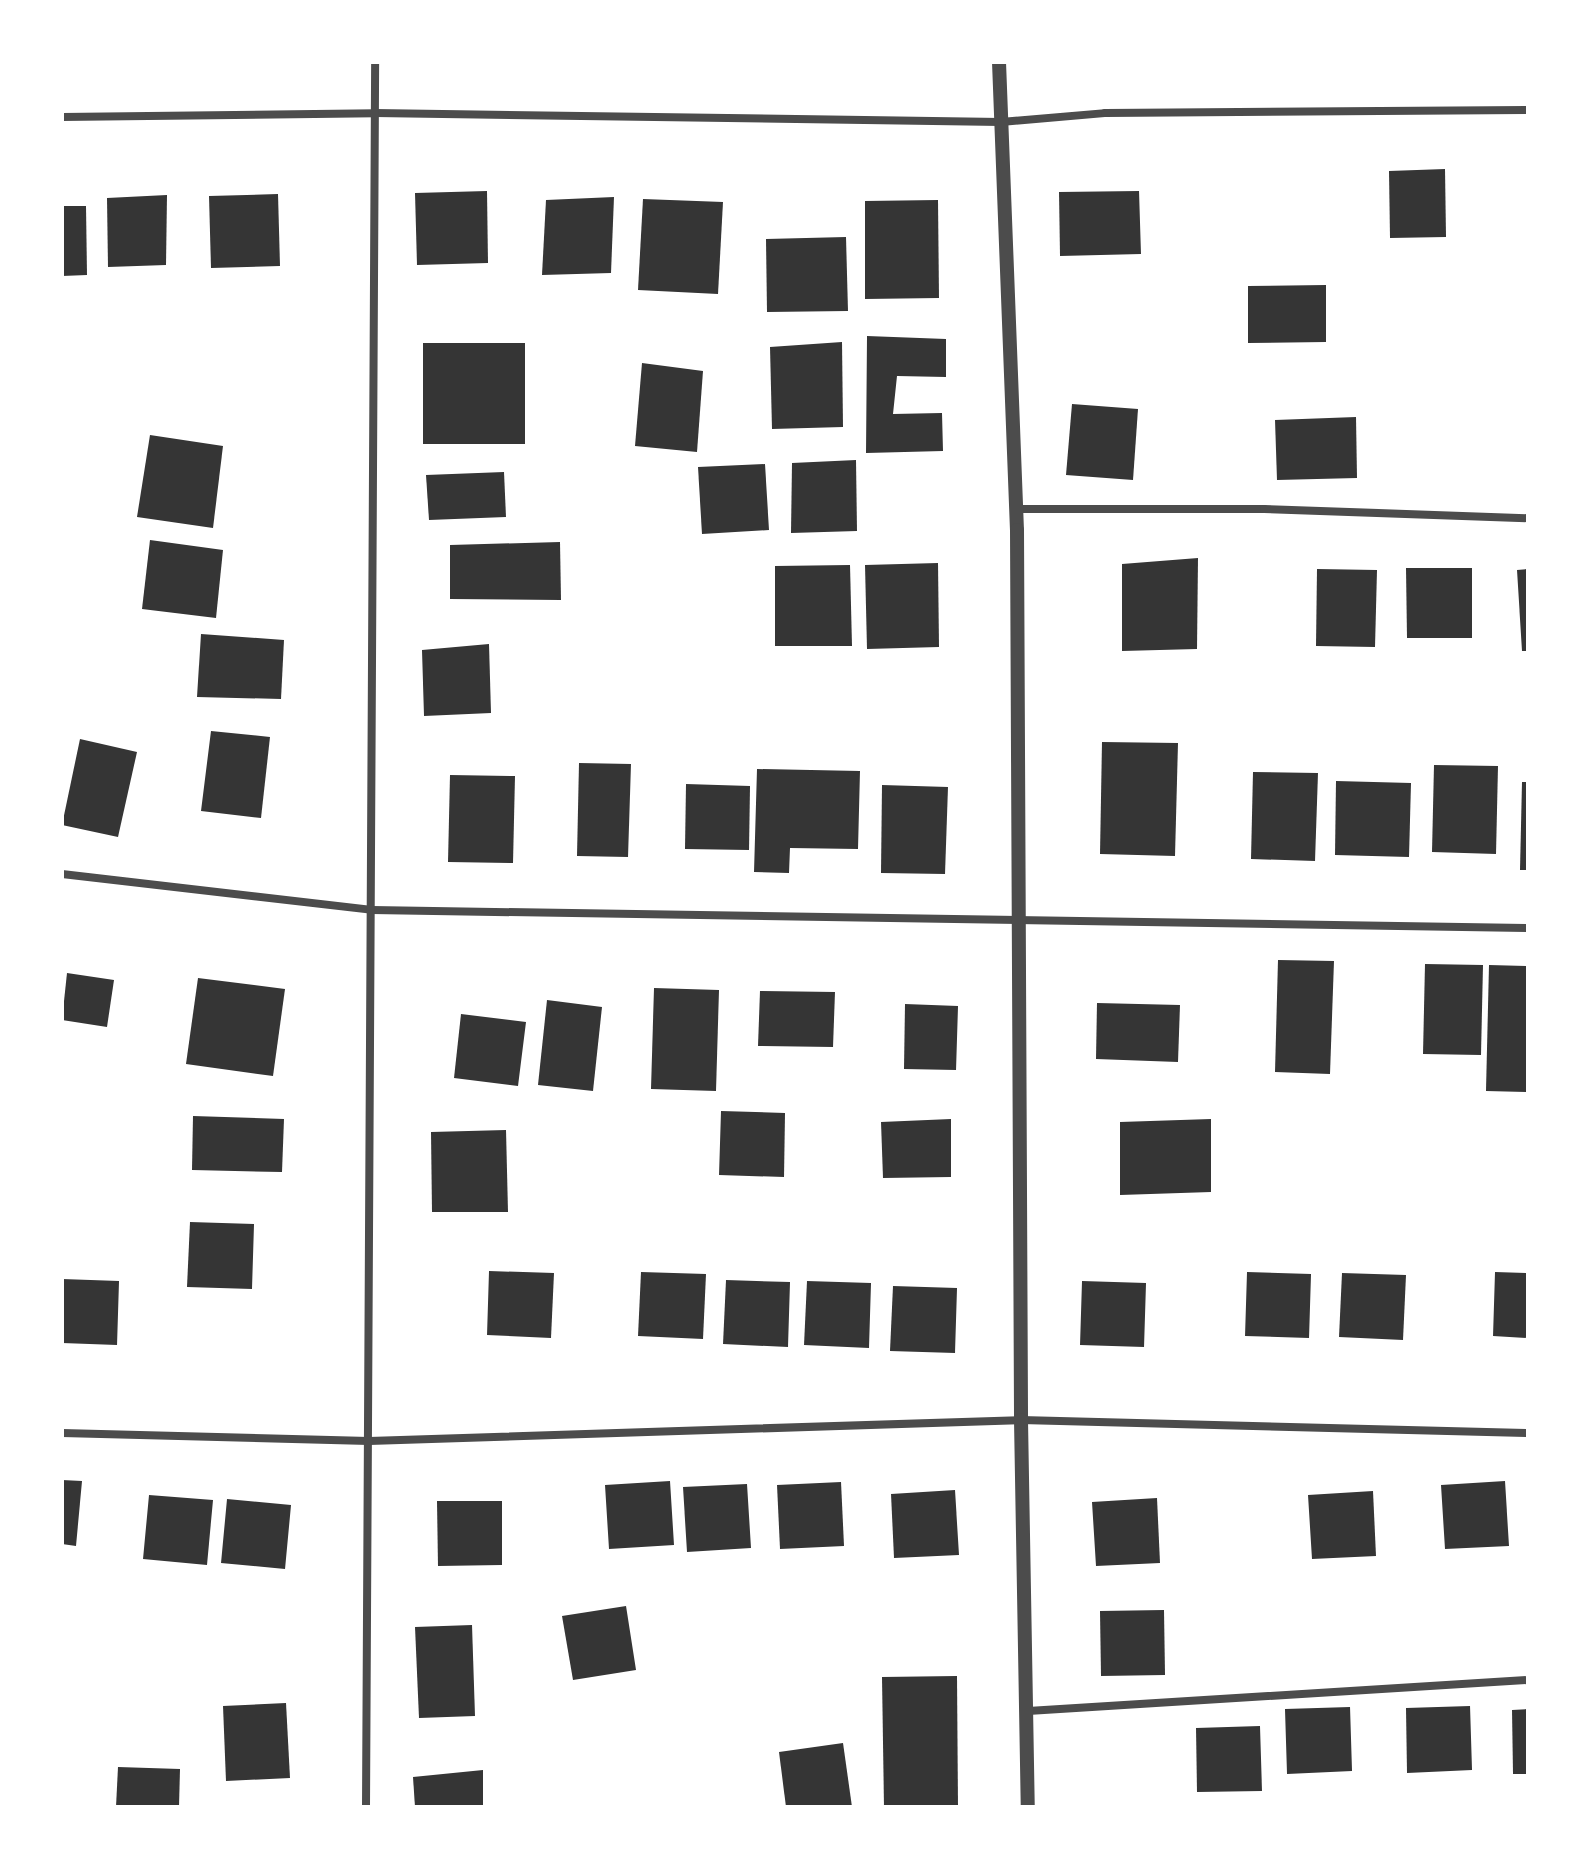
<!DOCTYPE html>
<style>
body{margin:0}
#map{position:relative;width:1590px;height:1869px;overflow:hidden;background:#fff;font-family:"Golos Text",sans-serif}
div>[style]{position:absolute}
.building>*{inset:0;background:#353535}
.minor>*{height:8px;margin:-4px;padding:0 4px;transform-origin:4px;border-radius:4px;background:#4c4c4c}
.tertiary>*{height:14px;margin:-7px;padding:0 7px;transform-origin:7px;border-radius:7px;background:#4c4c4c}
span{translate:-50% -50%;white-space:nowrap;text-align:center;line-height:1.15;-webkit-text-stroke:8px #fff;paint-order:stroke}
.frame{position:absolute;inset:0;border:64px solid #fff;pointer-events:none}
</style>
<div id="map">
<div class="building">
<i style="clip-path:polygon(1445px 169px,1446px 237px,1390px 238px,1389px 171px)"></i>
<i style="clip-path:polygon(487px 191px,488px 263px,417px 265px,415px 193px)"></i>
<i style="clip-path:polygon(1139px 191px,1141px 254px,1060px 256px,1059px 192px)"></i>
<i style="clip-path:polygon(278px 194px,280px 266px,211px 268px,209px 196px)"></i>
<i style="clip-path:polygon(167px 195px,166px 265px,108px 267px,107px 198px)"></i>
<i style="clip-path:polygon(614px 197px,611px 273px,542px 275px,546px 200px)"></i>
<i style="clip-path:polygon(643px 199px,723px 202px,718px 294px,638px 290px)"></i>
<i style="clip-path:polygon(938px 200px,939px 298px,865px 299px,865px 201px)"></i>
<i style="clip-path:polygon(62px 206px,86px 206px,87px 275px,62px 276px)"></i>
<i style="clip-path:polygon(846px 237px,848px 311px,767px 312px,766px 239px)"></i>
<i style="clip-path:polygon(1326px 285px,1326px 342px,1248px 343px,1248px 286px)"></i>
<i style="clip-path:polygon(867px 336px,946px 339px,946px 377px,897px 376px,893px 414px,942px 413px,943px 451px,866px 453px)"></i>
<i style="clip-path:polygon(842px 342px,843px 427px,772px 429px,770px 347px)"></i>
<i style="clip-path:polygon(423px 343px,525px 343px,525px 444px,423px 444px)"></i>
<i style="clip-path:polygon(642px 363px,703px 371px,697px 452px,635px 446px)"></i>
<i style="clip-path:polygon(1072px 404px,1138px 409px,1133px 480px,1066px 475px)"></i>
<i style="clip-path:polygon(1356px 417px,1357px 478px,1277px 480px,1275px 420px)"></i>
<i style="clip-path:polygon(150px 435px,223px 446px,213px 528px,137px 517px)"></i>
<i style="clip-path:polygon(856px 460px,857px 531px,791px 533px,792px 463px)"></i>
<i style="clip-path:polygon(765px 464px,769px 530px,702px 534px,698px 467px)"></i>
<i style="clip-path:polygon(504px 472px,506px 517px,429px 520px,426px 475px)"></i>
<i style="clip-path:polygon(150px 540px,223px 550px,216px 618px,142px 609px)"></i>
<i style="clip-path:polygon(560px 542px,561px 600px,450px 599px,450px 545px)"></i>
<i style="clip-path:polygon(1198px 558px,1197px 649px,1122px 651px,1122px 564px)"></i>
<i style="clip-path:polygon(938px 563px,939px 647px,867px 649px,865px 565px)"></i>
<i style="clip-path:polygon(850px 565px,852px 646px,775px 646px,775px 566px)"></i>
<i style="clip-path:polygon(1406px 568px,1472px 568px,1472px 638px,1407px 638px)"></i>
<i style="clip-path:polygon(1317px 569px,1377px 570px,1375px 647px,1316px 646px)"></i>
<i style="clip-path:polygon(1528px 569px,1528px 651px,1522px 651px,1517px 570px)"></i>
<i style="clip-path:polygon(201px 634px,284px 640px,281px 699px,197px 697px)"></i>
<i style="clip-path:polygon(489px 644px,491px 713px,424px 716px,422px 650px)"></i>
<i style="clip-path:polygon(211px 731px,270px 737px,261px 818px,201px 811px)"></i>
<i style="clip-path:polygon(80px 739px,137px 752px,118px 837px,62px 825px)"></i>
<i style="clip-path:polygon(1102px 742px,1178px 743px,1175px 856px,1100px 854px)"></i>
<i style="clip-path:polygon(579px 763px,631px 764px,628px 857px,577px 856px)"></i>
<i style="clip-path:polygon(1434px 765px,1498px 766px,1496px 854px,1432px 852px)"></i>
<i style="clip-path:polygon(757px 769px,860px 771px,858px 849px,790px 848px,789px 873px,754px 872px)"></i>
<i style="clip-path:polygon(1253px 772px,1318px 773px,1315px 861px,1251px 859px)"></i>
<i style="clip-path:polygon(450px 775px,515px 776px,513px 863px,448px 862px)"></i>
<i style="clip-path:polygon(1336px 781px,1411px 783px,1409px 857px,1335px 855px)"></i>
<i style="clip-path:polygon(1522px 782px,1528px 782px,1528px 870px,1520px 870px)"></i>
<i style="clip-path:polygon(686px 784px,750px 786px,749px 850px,685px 849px)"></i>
<i style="clip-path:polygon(882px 785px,948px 787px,945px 874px,881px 873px)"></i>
<i style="clip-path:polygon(1278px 960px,1334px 961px,1330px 1074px,1275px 1072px)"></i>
<i style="clip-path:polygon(1425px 964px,1483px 965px,1481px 1055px,1423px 1054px)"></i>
<i style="clip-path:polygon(1489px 965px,1528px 966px,1528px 1092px,1486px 1091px)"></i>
<i style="clip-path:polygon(67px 973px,114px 980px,107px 1027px,62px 1020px)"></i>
<i style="clip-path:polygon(198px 978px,285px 989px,273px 1076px,186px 1064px)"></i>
<i style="clip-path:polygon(654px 988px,719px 990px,716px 1091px,651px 1089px)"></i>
<i style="clip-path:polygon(760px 991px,835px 992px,833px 1047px,758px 1046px)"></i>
<i style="clip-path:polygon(547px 1000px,602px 1007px,593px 1091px,538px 1085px)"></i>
<i style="clip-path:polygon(1097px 1003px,1180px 1005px,1178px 1062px,1096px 1059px)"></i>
<i style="clip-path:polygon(905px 1004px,958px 1006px,956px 1070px,904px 1069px)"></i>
<i style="clip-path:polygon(461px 1014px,526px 1022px,518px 1086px,454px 1078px)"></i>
<i style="clip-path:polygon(721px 1111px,785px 1113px,784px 1177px,719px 1175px)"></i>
<i style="clip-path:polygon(193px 1116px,284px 1119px,282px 1172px,192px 1170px)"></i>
<i style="clip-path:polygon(951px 1119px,951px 1177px,883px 1178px,881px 1122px)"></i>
<i style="clip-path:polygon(1211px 1119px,1211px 1192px,1120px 1195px,1120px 1122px)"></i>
<i style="clip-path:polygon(506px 1130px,508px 1212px,432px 1212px,431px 1132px)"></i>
<i style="clip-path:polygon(190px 1222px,254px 1224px,252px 1289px,187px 1287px)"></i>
<i style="clip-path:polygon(489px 1271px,554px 1273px,551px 1338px,487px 1335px)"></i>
<i style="clip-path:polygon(641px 1272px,706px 1274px,703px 1339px,638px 1336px)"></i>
<i style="clip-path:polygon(1247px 1272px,1311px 1274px,1309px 1338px,1245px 1336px)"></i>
<i style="clip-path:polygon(1495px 1272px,1528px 1273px,1528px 1338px,1493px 1336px)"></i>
<i style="clip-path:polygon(1342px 1273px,1406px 1275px,1403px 1340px,1339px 1337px)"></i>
<i style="clip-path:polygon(62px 1279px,119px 1281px,117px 1345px,62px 1343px)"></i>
<i style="clip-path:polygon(726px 1280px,790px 1282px,788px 1347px,723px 1344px)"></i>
<i style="clip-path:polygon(807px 1281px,871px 1283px,869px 1348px,804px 1345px)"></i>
<i style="clip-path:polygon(1082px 1281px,1146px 1283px,1144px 1347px,1080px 1345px)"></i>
<i style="clip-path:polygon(893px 1286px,957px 1288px,955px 1353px,890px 1351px)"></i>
<i style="clip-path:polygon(62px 1480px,82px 1481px,76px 1546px,62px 1544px)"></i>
<i style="clip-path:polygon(670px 1481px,674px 1545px,609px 1549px,605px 1485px)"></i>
<i style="clip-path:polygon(1505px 1481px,1509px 1546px,1445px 1549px,1441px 1485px)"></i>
<i style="clip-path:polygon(841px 1482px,844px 1546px,780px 1549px,777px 1485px)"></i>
<i style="clip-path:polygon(747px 1484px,751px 1548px,687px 1552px,683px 1487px)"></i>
<i style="clip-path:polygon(955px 1490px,959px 1555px,894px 1558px,891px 1494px)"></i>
<i style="clip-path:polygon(1373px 1491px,1376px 1556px,1312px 1559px,1308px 1495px)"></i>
<i style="clip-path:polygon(149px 1495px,213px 1500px,207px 1565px,143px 1559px)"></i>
<i style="clip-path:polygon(1157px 1498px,1160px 1563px,1096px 1566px,1092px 1502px)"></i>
<i style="clip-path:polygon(227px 1499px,291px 1505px,285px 1569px,221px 1563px)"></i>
<i style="clip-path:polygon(437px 1501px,502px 1501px,502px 1565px,438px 1566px)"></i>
<i style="clip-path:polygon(626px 1606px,636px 1670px,573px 1680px,562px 1616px)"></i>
<i style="clip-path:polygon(1164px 1610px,1165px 1675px,1101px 1676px,1100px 1611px)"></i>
<i style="clip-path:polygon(472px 1625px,475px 1716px,419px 1718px,415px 1627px)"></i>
<i style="clip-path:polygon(957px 1676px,958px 1807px,884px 1807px,882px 1677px)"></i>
<i style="clip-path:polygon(286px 1703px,290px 1778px,226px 1781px,223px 1706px)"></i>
<i style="clip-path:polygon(1470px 1706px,1472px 1770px,1407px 1773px,1406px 1708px)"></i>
<i style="clip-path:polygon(1350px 1707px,1352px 1771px,1287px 1774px,1285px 1709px)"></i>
<i style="clip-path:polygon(1528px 1709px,1528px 1774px,1513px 1774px,1512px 1710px)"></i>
<i style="clip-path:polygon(1260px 1726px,1262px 1791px,1197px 1792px,1196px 1728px)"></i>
<i style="clip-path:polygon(843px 1743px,852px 1807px,786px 1807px,779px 1752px)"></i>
<i style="clip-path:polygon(118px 1767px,180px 1769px,179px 1807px,116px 1807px)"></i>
<i style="clip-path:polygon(483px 1770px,483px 1807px,415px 1807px,413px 1777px)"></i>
</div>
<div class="minor">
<i style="left:62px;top:117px;width:313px;rotate:-0.7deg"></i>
<i style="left:375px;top:113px;width:626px;rotate:0.82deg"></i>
<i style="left:1001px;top:122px;width:104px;rotate:-4.9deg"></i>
<i style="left:1105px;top:113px;width:423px;rotate:-0.4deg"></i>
<i style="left:1017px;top:509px;width:247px"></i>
<i style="left:1264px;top:509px;width:264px;rotate:2deg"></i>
<i style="left:62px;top:874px;width:312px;rotate:6.6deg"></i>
<i style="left:372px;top:910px;width:1156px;rotate:0.89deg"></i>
<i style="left:62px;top:1433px;width:307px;rotate:1.5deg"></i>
<i style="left:369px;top:1441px;width:652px;rotate:-1.84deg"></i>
<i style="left:1021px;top:1420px;width:507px;rotate:1.47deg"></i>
<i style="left:1028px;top:1711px;width:501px;rotate:-3.55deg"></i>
<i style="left:366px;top:1807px;width:1745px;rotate:-89.7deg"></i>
</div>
<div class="tertiary">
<i style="left:999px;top:62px;width:468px;rotate:87.8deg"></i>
<i style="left:1017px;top:530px;width:890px;rotate:89.74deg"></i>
<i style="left:1021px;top:1420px;width:387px;rotate:89deg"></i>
</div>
<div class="frame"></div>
</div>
